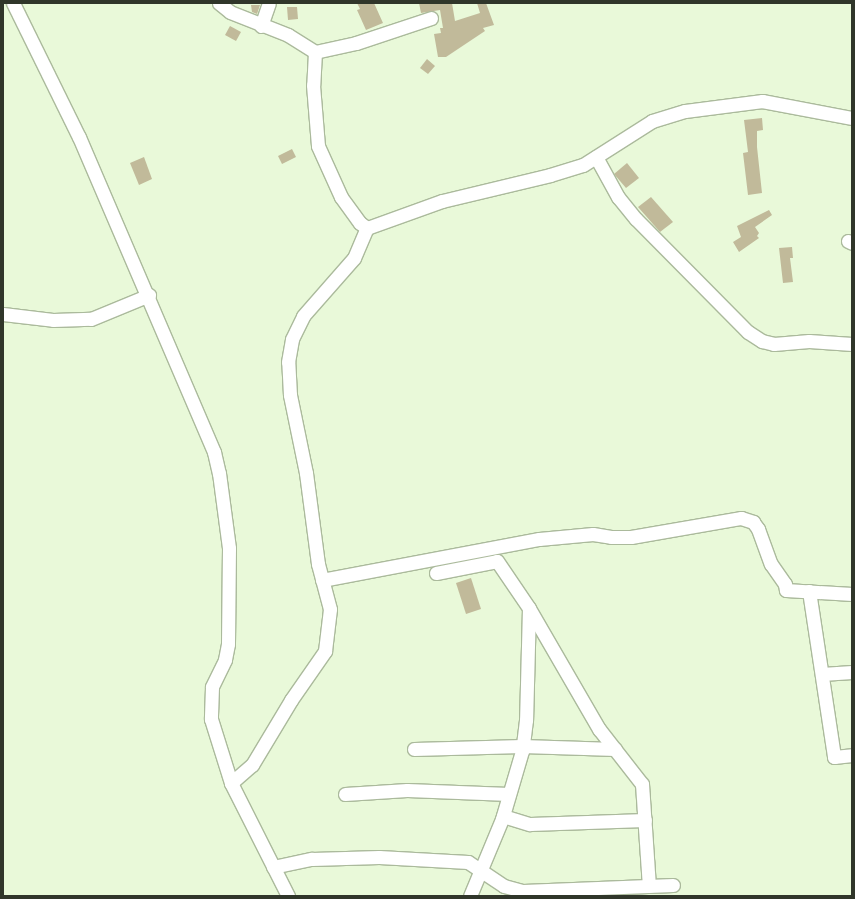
<!DOCTYPE html>
<style>
body{margin:0}
#map{position:relative;width:855px;height:899px;overflow:hidden;background:#e9f9d9;font-family:Cabin,sans-serif}
div>[style]{position:absolute}
.building>*{inset:0;background:#c1ba9a}
.roads{filter:drop-shadow(1px 0 #abba9c) drop-shadow(-1px 0 #abba9c) drop-shadow(0 1px #abba9c) drop-shadow(0 -1px #abba9c)}
.street>*{height:13px;margin:-6.5px;padding:0 6.5px;transform-origin:6.5px;border-radius:6.5px;background:#fff}
span{translate:-50% -50%;white-space:nowrap;text-align:center;line-height:1.15;-webkit-text-stroke:3px #fff;paint-order:stroke}
.frame{position:absolute;inset:0;border:4px solid #30362a;pointer-events:none}
</style>
<div id="map">
<div class="building">
<i style="clip-path:polygon(357px 3px,374px 3px,383px 23px,366px 30px,357px 10px,360px 9px)"></i>
<i style="clip-path:polygon(419px 3px,452px 3px,455px 21px,480px 13px,477px 3px,486px 3px,494px 25px,483px 28px,485px 31px,446px 57px,438px 57px,434px 34px,441px 33px,440px 28px,443px 28px,440px 10px,421px 13px)"></i>
<i style="clip-path:polygon(251px 5px,260px 5px,257px 14px,252px 12px)"></i>
<i style="clip-path:polygon(287px 7px,297px 7px,298px 19px,288px 20px)"></i>
<i style="clip-path:polygon(230px 26px,241px 32px,236px 41px,225px 35px)"></i>
<i style="clip-path:polygon(427px 59px,435px 66px,428px 74px,420px 68px)"></i>
<i style="clip-path:polygon(762px 118px,763px 130px,757px 131px,757px 147px,762px 193px,748px 195px,743px 153px,748px 152px,744px 120px)"></i>
<i style="clip-path:polygon(292px 149px,296px 157px,282px 164px,278px 156px)"></i>
<i style="clip-path:polygon(144px 157px,152px 179px,139px 185px,130px 163px)"></i>
<i style="clip-path:polygon(627px 163px,639px 178px,626px 188px,614px 174px)"></i>
<i style="clip-path:polygon(651px 197px,673px 222px,660px 232px,638px 207px)"></i>
<i style="clip-path:polygon(769px 210px,772px 215px,755px 227px,759px 233px,757px 236px,759px 238px,739px 252px,733px 242px,741px 237px,737px 226px)"></i>
<i style="clip-path:polygon(792px 247px,793px 258px,790px 258px,793px 282px,783px 283px,779px 248px)"></i>
<i style="clip-path:polygon(471px 578px,481px 609px,466px 614px,456px 583px)"></i>
</div>
<div class="roads">
<div class="street">
<i style="left:13px;top:3px;width:149px;rotate:63.8deg"></i>
<i style="left:79px;top:137px;width:343px;rotate:66.8deg"></i>
<i style="left:214px;top:452px;width:22px;rotate:77deg"></i>
<i style="left:219px;top:473px;width:76px;rotate:82.4deg"></i>
<i style="left:229px;top:548px;width:96px;rotate:90.6deg"></i>
<i style="left:228px;top:644px;width:16px;rotate:101deg"></i>
<i style="left:225px;top:660px;width:30px;rotate:116deg"></i>
<i style="left:212px;top:687px;width:32px;rotate:92deg"></i>
<i style="left:211px;top:719px;width:67px;rotate:72.6deg"></i>
<i style="left:231px;top:783px;width:127px;rotate:63.2deg"></i>
<i style="left:219px;top:3px;width:14px;rotate:39deg"></i>
<i style="left:230px;top:12px;width:62px;rotate:21.6deg"></i>
<i style="left:288px;top:35px;width:32px;rotate:32deg"></i>
<i style="left:315px;top:52px;width:42px;rotate:-12.4deg"></i>
<i style="left:356px;top:43px;width:79px;rotate:-18.4deg"></i>
<i style="left:261px;top:26px;width:24px;rotate:-71deg"></i>
<i style="left:315px;top:52px;width:33px;rotate:93deg"></i>
<i style="left:313px;top:85px;width:61px;rotate:85.3deg"></i>
<i style="left:318px;top:146px;width:56px;rotate:65.7deg"></i>
<i style="left:341px;top:197px;width:32px;rotate:54deg"></i>
<i style="left:360px;top:223px;width:9px;rotate:36deg"></i>
<i style="left:367px;top:228px;width:80px;rotate:-19.8deg"></i>
<i style="left:442px;top:201px;width:111px;rotate:-13.5deg"></i>
<i style="left:550px;top:175px;width:34px;rotate:-17deg"></i>
<i style="left:583px;top:165px;width:82px;rotate:-32.5deg"></i>
<i style="left:652px;top:121px;width:34px;rotate:-17deg"></i>
<i style="left:685px;top:111px;width:78px;rotate:-7.4deg"></i>
<i style="left:762px;top:101px;width:92px;rotate:10.7deg"></i>
<i style="left:596px;top:157px;width:46px;rotate:61.2deg"></i>
<i style="left:618px;top:197px;width:28px;rotate:51deg"></i>
<i style="left:636px;top:219px;width:159px;rotate:45.3deg"></i>
<i style="left:748px;top:332px;width:17px;rotate:33deg"></i>
<i style="left:762px;top:341px;width:12px;rotate:14deg"></i>
<i style="left:774px;top:344px;width:35px;rotate:-5deg"></i>
<i style="left:809px;top:341px;width:43px;rotate:4deg"></i>
<i style="left:848px;top:241px;width:4px;rotate:27deg"></i>
<i style="left:3px;top:314px;width:50px;rotate:6.8deg"></i>
<i style="left:53px;top:320px;width:38px;rotate:-2deg"></i>
<i style="left:91px;top:319px;width:63px;rotate:-22.5deg"></i>
<i style="left:436px;top:573px;width:62px;rotate:-11.1deg"></i>
<i style="left:497px;top:561px;width:57px;rotate:55.8deg"></i>
<i style="left:529px;top:608px;width:112px;rotate:91.5deg"></i>
<i style="left:526px;top:720px;width:31px;rotate:97deg"></i>
<i style="left:522px;top:751px;width:71px;rotate:106.4deg"></i>
<i style="left:502px;top:819px;width:83px;rotate:112.6deg"></i>
<i style="left:322px;top:580px;width:221px;rotate:-10.7deg"></i>
<i style="left:539px;top:539px;width:54px;rotate:-5.3deg"></i>
<i style="left:593px;top:534px;width:18px;rotate:9deg"></i>
<i style="left:611px;top:537px;width:20px"></i>
<i style="left:631px;top:537px;width:112px;rotate:-9.8deg"></i>
<i style="left:741px;top:518px;width:13px;rotate:18deg"></i>
<i style="left:753px;top:522px;width:9px;rotate:54deg"></i>
<i style="left:758px;top:529px;width:37px;rotate:70deg"></i>
<i style="left:771px;top:564px;width:24px;rotate:55deg"></i>
<i style="left:785px;top:584px;width:6px;rotate:81deg"></i>
<i style="left:786px;top:590px;width:66px;rotate:3.5deg"></i>
<i style="left:809px;top:591px;width:168px;rotate:81.4deg"></i>
<i style="left:834px;top:757px;width:18px;rotate:-6deg"></i>
<i style="left:530px;top:610px;width:138px;rotate:59.9deg"></i>
<i style="left:599px;top:729px;width:70px;rotate:52deg"></i>
<i style="left:642px;top:784px;width:102px;rotate:86.1deg"></i>
<i style="left:822px;top:674px;width:30px;rotate:-4deg"></i>
<i style="left:414px;top:749px;width:108px;rotate:-1.6deg"></i>
<i style="left:522px;top:746px;width:93px;rotate:1.8deg"></i>
<i style="left:231px;top:783px;width:28px;rotate:-41deg"></i>
<i style="left:252px;top:765px;width:76px;rotate:-59deg"></i>
<i style="left:291px;top:700px;width:60px;rotate:-55.2deg"></i>
<i style="left:325px;top:651px;width:42px;rotate:-83.2deg"></i>
<i style="left:330px;top:609px;width:47px;rotate:-104.9deg"></i>
<i style="left:318px;top:564px;width:92px;rotate:-97.5deg"></i>
<i style="left:306px;top:473px;width:80px;rotate:-101.6deg"></i>
<i style="left:290px;top:395px;width:33px;rotate:-93deg"></i>
<i style="left:288px;top:362px;width:23px;rotate:-80deg"></i>
<i style="left:292px;top:339px;width:25px;rotate:-64deg"></i>
<i style="left:303px;top:316px;width:77px;rotate:-48.7deg"></i>
<i style="left:354px;top:258px;width:33px;rotate:-67deg"></i>
<i style="left:345px;top:794px;width:62px;rotate:-3.7deg"></i>
<i style="left:407px;top:790px;width:102px;rotate:2.2deg"></i>
<i style="left:503px;top:816px;width:28px;rotate:17deg"></i>
<i style="left:530px;top:824px;width:115px;rotate:-2deg"></i>
<i style="left:273px;top:867px;width:40px;rotate:-12deg"></i>
<i style="left:312px;top:859px;width:67px;rotate:-1.7deg"></i>
<i style="left:379px;top:857px;width:89px;rotate:3.2deg"></i>
<i style="left:468px;top:862px;width:43px;rotate:33.7deg"></i>
<i style="left:504px;top:886px;width:20px;rotate:15deg"></i>
<i style="left:523px;top:891px;width:150px;rotate:-2.3deg"></i>
</div>
</div>
<div class="frame"></div>
</div>
